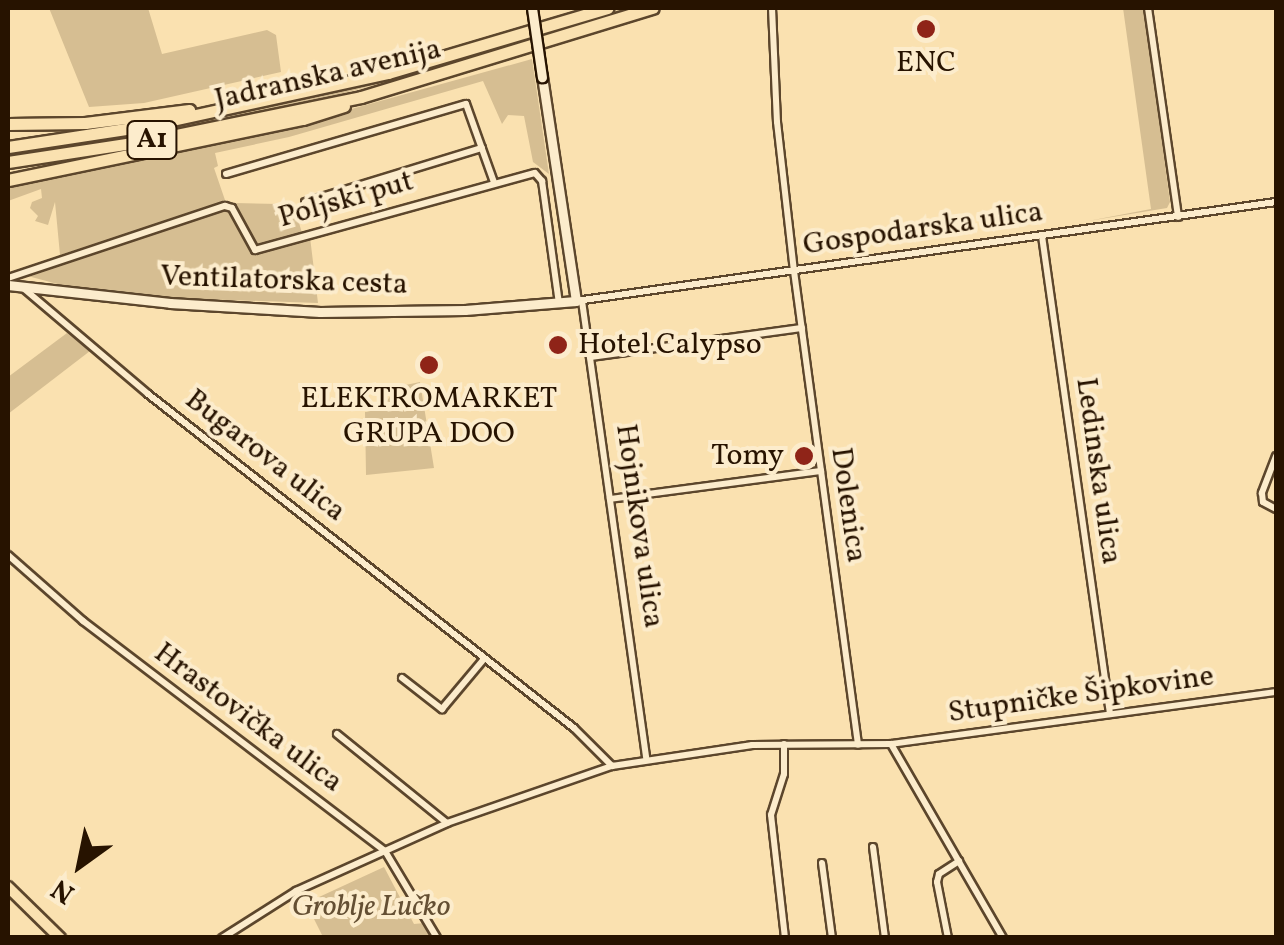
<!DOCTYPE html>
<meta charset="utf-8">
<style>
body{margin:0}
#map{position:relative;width:1284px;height:945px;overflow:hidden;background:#fae1b0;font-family:Vollkorn,serif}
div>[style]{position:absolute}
.green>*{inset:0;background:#d6be92}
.roads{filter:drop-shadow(2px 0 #5c462c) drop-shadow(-2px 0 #5c462c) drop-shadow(0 2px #5c462c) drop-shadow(0 -2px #5c462c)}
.minor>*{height:6px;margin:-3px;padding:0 3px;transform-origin:3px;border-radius:3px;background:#fceccc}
.secondary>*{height:9px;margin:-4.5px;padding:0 4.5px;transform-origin:4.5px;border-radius:4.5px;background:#fceccc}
.primary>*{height:10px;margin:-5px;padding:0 5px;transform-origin:5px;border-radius:5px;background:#fae1b0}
.motorway>*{height:11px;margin:-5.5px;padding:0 5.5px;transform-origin:5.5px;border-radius:5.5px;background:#fae1b0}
.bridges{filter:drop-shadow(2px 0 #271300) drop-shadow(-2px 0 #271300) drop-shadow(0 2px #271300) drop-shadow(0 -2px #271300)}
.secondary-bridge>*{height:9px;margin:-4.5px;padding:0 4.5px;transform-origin:4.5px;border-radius:4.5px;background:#fceccc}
.dots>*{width:28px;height:28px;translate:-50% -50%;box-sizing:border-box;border:5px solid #fceccc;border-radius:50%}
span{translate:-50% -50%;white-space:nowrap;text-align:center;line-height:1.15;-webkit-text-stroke:8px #fceccc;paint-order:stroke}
.shield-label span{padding:2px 8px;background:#fceccc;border:2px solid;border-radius:8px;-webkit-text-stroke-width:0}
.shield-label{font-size:28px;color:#271300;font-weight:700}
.poi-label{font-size:30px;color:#271300}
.left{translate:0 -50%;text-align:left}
.right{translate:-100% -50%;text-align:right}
.street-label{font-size:30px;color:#271300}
.park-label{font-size:30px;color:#644f33;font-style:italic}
.frame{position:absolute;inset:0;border:10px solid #271300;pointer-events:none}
.north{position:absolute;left:30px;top:815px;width:100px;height:100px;-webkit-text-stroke:8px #fceccc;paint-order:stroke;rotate:213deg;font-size:28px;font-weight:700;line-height:40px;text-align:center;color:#271300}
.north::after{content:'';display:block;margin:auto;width:35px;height:45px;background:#271300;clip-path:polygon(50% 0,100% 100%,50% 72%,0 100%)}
</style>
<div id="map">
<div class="green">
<i style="clip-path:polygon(49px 8px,148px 8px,162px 54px,267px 30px,276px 35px,281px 72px,144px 103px,89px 107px)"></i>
<i style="clip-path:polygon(625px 8px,635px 8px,473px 59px,344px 93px,207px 124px,8px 156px,342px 90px)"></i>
<i style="clip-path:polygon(1123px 8px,1144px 8px,1170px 202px,1167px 208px,1088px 221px,1151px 209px)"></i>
<i style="clip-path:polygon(532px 59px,549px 174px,533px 162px,524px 116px,508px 115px,502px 124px,483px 81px,289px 137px,215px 153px,218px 166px,214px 168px,226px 203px,60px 255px,55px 202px,48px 225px,35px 221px,38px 216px,30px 208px,32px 202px,42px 198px,41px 189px,8px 201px,8px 184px,54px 171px,272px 131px)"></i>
<i style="clip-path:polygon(234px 203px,279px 204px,282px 213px,295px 209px,302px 233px,256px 248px)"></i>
<i style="clip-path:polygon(227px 209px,253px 255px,310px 237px,318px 303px,169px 298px,65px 286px,24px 275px)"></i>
<i style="clip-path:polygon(67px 333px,90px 351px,8px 414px,8px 377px)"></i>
<i style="clip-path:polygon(420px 382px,434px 468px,366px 475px,365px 412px,382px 409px,396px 387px)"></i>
<i style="clip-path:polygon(384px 867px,414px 924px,425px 923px,430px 937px,323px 937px,306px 903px)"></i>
</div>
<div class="roads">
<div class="minor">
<i style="left:772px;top:8px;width:114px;rotate:87.5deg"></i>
<i style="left:777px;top:122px;width:150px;rotate:83.5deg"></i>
<i style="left:794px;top:271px;width:478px;rotate:82.3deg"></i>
<i style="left:1148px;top:8px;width:211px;rotate:81.8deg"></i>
<i style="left:226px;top:174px;width:250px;rotate:-16.3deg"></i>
<i style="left:466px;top:104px;width:83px;rotate:70.3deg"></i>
<i style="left:305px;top:202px;width:185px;rotate:-17deg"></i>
<i style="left:1042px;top:236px;width:481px;rotate:81.9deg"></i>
<i style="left:8px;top:278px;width:229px;rotate:-18.4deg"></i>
<i style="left:225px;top:206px;width:7px;rotate:16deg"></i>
<i style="left:232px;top:208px;width:48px;rotate:61.3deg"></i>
<i style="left:255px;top:250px;width:290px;rotate:-15.4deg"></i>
<i style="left:535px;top:173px;width:11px;rotate:49deg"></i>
<i style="left:542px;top:181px;width:123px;rotate:82.1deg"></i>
<i style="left:22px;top:287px;width:165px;rotate:40.3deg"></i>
<i style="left:148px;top:394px;width:541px;rotate:38.1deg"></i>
<i style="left:574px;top:728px;width:54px;rotate:45deg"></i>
<i style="left:576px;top:301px;width:707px;rotate:-8.05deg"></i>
<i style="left:582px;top:301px;width:461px;rotate:82deg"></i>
<i style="left:590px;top:357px;width:214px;rotate:-7.8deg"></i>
<i style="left:1276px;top:456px;width:40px;rotate:111deg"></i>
<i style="left:1262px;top:493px;width:9px;rotate:84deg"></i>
<i style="left:1263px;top:502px;width:15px;rotate:28deg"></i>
<i style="left:610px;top:499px;width:213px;rotate:-7.6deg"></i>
<i style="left:8px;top:555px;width:100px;rotate:41.3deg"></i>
<i style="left:83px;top:621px;width:380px;rotate:37.3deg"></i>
<i style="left:385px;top:851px;width:101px;rotate:59.1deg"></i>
<i style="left:402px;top:678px;width:51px;rotate:37.8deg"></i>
<i style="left:442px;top:709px;width:65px;rotate:-50deg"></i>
<i style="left:337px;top:734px;width:141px;rotate:39deg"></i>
<i style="left:784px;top:744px;width:30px;rotate:90deg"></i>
<i style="left:784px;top:774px;width:43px;rotate:107.6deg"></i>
<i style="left:771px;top:815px;width:124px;rotate:83.5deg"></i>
<i style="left:891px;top:744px;width:224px;rotate:60deg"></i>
<i style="left:873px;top:847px;width:92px;rotate:82.5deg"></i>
<i style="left:822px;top:863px;width:76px;rotate:82.4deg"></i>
<i style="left:222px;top:938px;width:88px;rotate:-32.4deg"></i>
<i style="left:296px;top:891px;width:166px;rotate:-24.2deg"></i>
<i style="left:447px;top:823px;width:175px;rotate:-19.1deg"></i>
<i style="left:612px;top:766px;width:142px;rotate:-8.5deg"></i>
<i style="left:752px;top:745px;width:139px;rotate:-0.4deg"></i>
<i style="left:891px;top:744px;width:388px;rotate:-7.7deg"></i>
<i style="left:948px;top:938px;width:57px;rotate:-101.1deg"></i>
<i style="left:937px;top:882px;width:8px;rotate:-76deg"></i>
<i style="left:939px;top:874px;width:24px;rotate:-33deg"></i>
</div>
<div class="secondary">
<i style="left:8px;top:285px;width:163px;rotate:6.3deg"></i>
<i style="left:170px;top:303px;width:150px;rotate:3.4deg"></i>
<i style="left:320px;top:312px;width:145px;rotate:-0.8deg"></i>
<i style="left:465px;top:310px;width:111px;rotate:-4.6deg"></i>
<i style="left:576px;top:301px;width:227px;rotate:-98.6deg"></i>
</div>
<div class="primary">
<i style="left:8px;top:887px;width:73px;rotate:44.4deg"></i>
</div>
<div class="motorway">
<i style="left:8px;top:124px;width:77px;rotate:-0.7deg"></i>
<i style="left:85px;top:123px;width:105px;rotate:-7.1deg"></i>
<i style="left:8px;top:147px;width:139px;rotate:-8.7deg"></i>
<i style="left:145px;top:126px;width:249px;rotate:-12.3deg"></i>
<i style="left:388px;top:73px;width:229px;rotate:-16.5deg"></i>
<i style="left:8px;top:162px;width:146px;rotate:-8.7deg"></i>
<i style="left:152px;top:140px;width:213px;rotate:-11.6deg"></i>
<i style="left:361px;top:97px;width:305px;rotate:-17deg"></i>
<i style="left:8px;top:180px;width:301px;rotate:-11.7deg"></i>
<i style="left:303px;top:119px;width:43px;rotate:-17.6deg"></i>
</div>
</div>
<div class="bridges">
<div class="secondary-bridge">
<i style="left:532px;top:8px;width:70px;rotate:81.8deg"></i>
</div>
</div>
<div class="dots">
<i style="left:926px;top:29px;background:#8f2418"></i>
<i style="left:558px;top:345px;background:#8f2418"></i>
<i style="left:429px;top:365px;background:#8f2418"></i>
<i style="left:804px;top:456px;background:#8f2418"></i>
</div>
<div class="shield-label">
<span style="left:152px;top:140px">A1</span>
</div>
<div class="poi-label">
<span style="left:926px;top:63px">ENC</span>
<span class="left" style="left:578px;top:345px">Hotel Calypso</span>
<span style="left:429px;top:416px">ELEKTROMARKET<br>GRUPA DOO</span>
<span class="right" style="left:784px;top:456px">Tomy</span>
</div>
<div class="street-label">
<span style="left:328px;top:75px;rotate:-13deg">Jadranska avenija</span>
<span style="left:346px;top:200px;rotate:-16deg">Poljski put</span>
<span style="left:923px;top:229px;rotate:-8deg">Gospodarska ulica</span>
<span style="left:284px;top:281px;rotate:2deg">Ventilatorska cesta</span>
<span style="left:265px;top:456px;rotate:38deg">Bugarova ulica</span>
<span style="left:1098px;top:471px;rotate:82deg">Ledinska ulica</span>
<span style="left:848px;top:505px;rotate:82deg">Dolenica</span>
<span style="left:639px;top:526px;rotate:82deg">Hojnikova ulica</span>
<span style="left:1081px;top:695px;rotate:-8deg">Stupničke Šipkovine</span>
<span style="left:248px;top:718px;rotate:37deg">Hrastovička ulica</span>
</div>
<div class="park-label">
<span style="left:371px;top:907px">Groblje Lučko</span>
</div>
<div class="frame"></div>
<div class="north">N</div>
</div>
